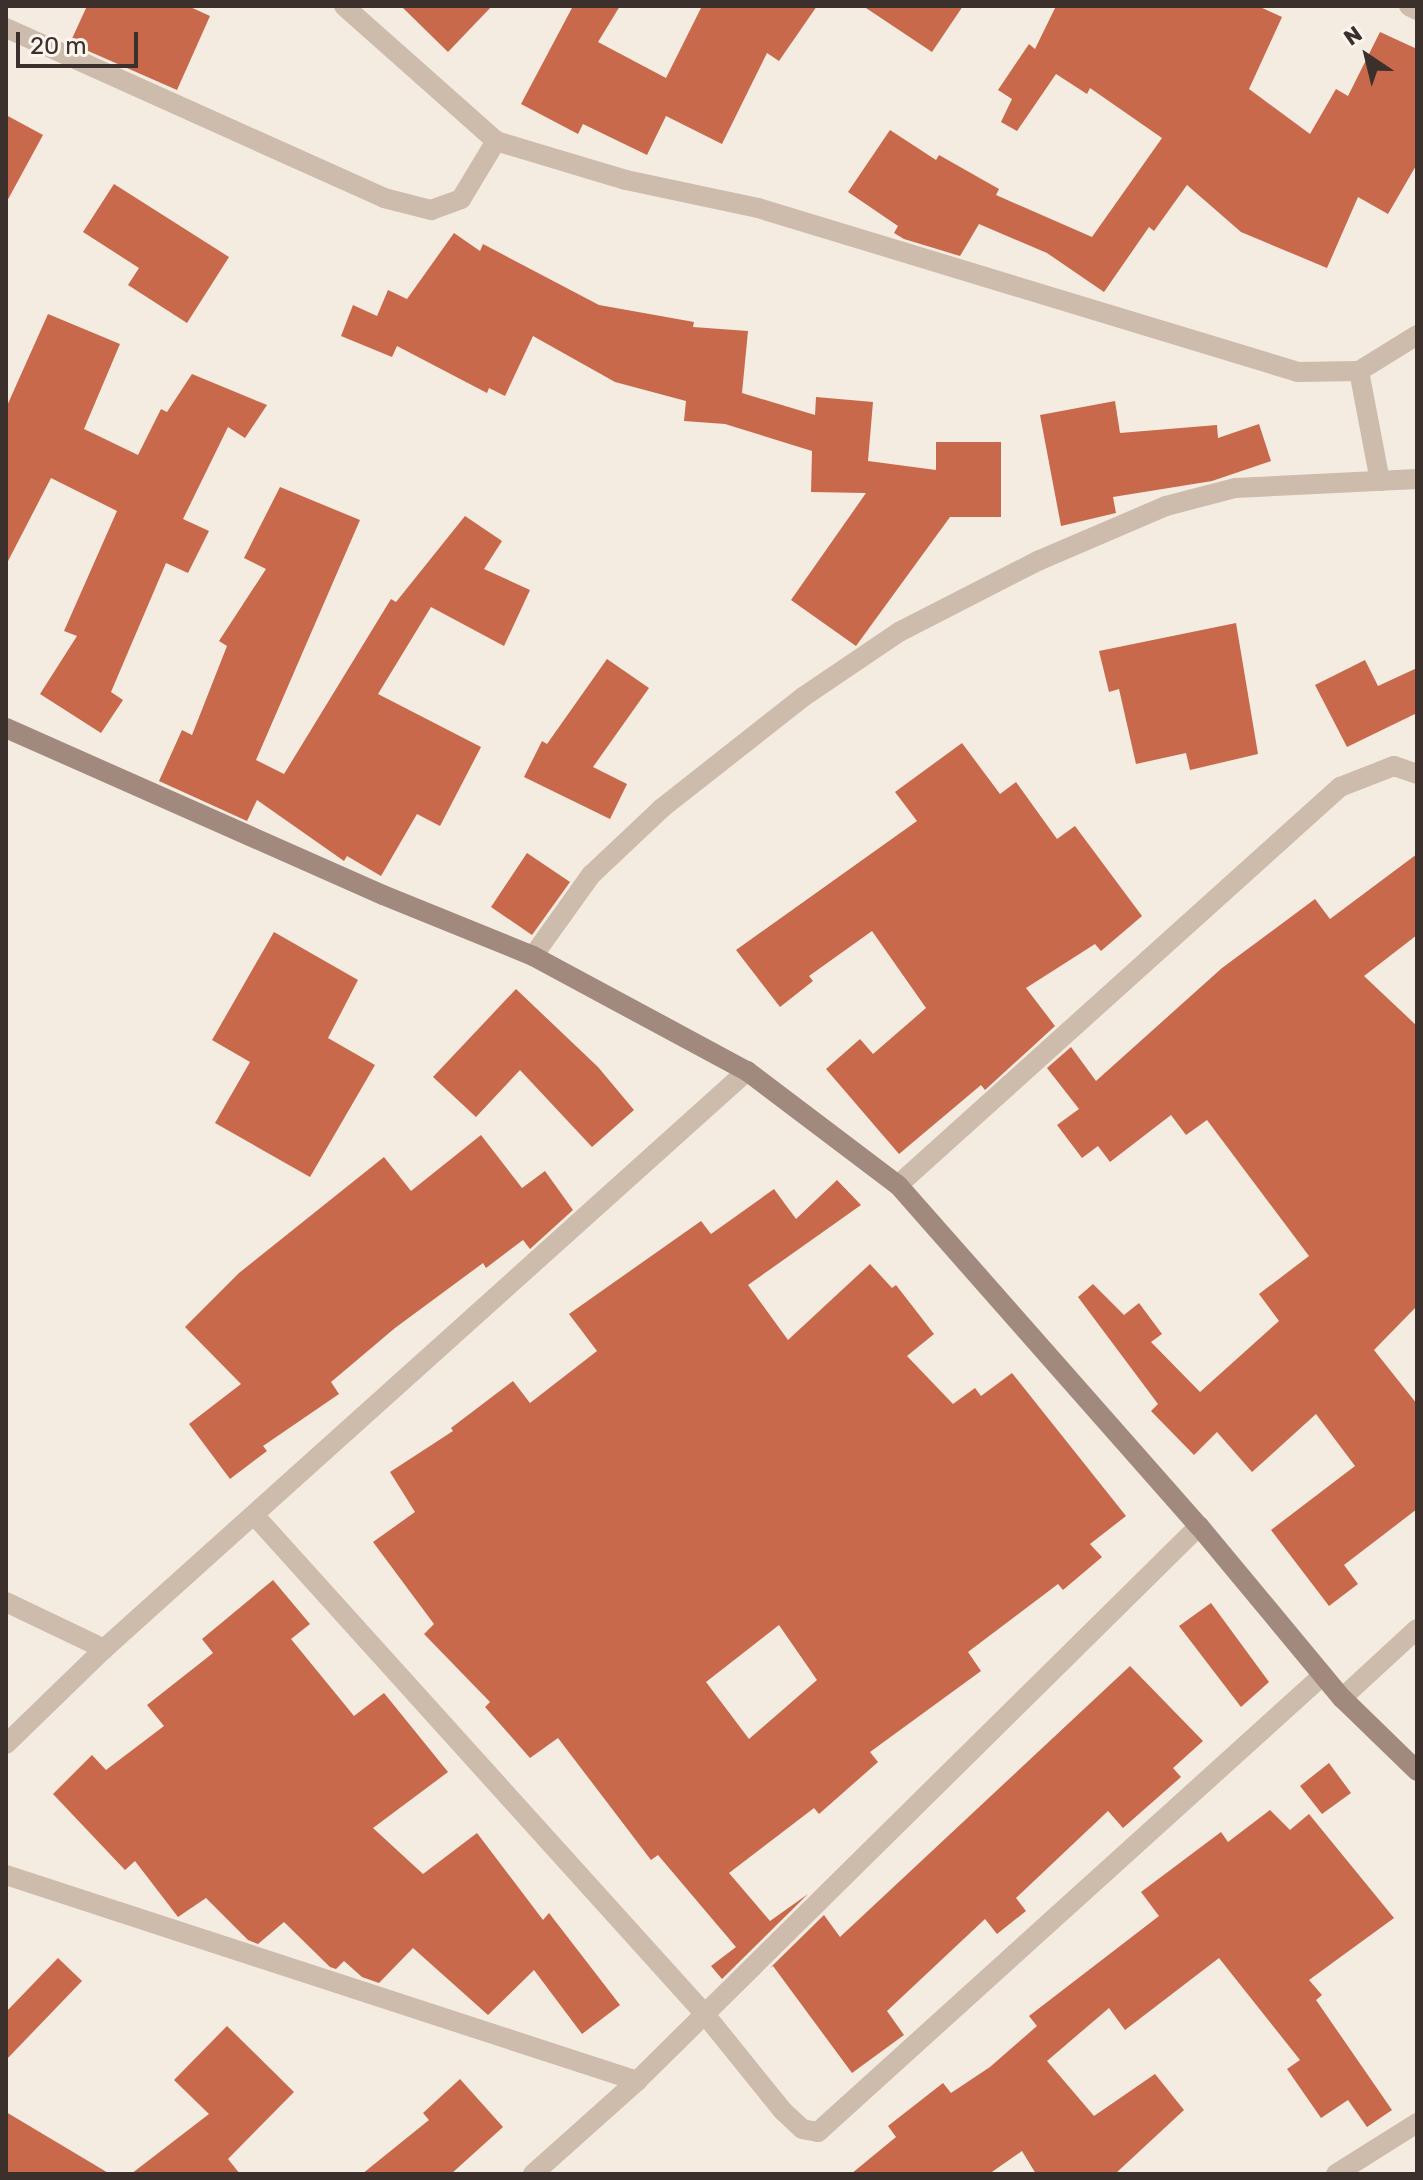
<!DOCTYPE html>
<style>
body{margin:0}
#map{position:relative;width:1423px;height:2180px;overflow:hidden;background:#f4ebe1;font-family:Rubik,sans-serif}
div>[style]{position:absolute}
.building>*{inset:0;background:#c8694b}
.minor>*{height:20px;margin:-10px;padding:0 10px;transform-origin:10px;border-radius:10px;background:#cdbbac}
.secondary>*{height:20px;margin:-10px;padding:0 10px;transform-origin:10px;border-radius:10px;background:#a18a7d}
span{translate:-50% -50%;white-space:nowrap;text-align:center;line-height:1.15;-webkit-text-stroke:6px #fbf5ee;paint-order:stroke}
.frame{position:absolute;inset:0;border:8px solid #3b302b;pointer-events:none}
.north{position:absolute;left:1327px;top:16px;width:80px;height:80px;-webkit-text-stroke:6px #fbf5ee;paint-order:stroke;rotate:325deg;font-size:22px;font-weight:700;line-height:32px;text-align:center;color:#3b302b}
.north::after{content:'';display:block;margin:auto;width:28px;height:36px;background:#3b302b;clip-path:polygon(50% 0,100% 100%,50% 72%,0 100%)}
.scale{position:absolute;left:16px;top:32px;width:122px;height:36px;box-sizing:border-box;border:4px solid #3b302b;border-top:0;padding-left:10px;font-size:24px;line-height:28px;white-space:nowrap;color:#3b302b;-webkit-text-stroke:6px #fbf5ee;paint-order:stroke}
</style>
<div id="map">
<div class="building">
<i style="clip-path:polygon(87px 6px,188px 6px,210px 16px,177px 90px,70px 43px)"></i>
<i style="clip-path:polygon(401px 6px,492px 6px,448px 52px)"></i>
<i style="clip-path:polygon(573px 6px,620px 6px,598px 42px,666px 78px,702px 6px,817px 6px,779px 61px,767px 53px,722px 144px,666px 116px,647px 155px,583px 124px,578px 134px,521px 104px)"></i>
<i style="clip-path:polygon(863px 6px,963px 6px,932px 52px)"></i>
<i style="clip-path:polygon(1056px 6px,1258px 6px,1282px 17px,1249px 89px,1310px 134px,1336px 89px,1348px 96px,1380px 32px,1417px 49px,1417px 164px,1388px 214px,1358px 197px,1327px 268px,1241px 232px,1187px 185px,1154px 231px,1149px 227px,1104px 292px,1047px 253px,979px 224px,960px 256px,904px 239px,894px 233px,898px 226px,848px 192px,890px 130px,936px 160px,939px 155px,999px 189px,996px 195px,1092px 237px,1162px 138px,1090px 88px,1087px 94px,1056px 74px,1017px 131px,1001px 122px,1012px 99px,998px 90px,1029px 44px,1035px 49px)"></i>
<i style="clip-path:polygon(6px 115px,43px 135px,6px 203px)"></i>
<i style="clip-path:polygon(114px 184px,229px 257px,187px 323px,128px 285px,139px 268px,83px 232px)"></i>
<i style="clip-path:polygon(454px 233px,480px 251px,483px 244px,599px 305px,694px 322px,693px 327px,748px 331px,742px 393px,815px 415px,816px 397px,873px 402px,868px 461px,936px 470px,936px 442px,1001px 442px,1001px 517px,950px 517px,856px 646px,791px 600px,866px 493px,811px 492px,812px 451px,725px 424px,684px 421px,686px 401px,615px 382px,533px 336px,505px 396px,489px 388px,487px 393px,397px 346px,392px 357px,341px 336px,353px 305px,377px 316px,388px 290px,407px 299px)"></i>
<i style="clip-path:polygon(48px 314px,120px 344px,84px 429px,138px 455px,161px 409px,167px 412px,192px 374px,267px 405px,245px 438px,228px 427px,183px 519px,209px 531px,188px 573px,166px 563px,111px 692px,123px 700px,101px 733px,40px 694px,77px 636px,64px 631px,117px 511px,51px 478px,6px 565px,6px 408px)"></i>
<i style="clip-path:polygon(1115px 401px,1120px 433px,1217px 425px,1218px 438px,1259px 424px,1271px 461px,1212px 481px,1113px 497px,1116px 513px,1061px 526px,1040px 415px)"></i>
<i style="clip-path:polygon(280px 487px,360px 520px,256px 760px,284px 774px,391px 599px,396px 602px,465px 516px,502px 541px,484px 569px,530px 590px,504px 646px,431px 607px,378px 694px,481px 747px,440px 826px,417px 814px,381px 876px,347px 856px,344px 861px,257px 800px,247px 821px,159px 781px,182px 730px,192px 735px,227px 646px,219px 641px,266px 569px,244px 558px)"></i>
<i style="clip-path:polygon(1236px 623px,1258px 754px,1190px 770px,1186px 753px,1136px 764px,1119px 689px,1109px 692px,1099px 651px)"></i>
<i style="clip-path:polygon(607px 659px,649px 688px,593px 767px,627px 784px,610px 819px,524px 777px,542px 741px,547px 744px)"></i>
<i style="clip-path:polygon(1365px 660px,1378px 686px,1417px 668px,1417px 713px,1347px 747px,1315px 685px)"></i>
<i style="clip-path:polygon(962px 743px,1000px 794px,1016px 782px,1057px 839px,1075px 826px,1142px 916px,1101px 951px,1095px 944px,1026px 988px,1055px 1026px,985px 1090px,981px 1085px,899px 1154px,826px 1069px,860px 1039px,873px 1054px,926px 1008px,872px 931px,809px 976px,813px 981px,780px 1007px,736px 950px,917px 821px,895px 792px)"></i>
<i style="clip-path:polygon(527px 853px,570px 882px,532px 935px,491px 907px)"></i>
<i style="clip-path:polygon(1417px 854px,1417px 935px,1364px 976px,1417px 1026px,1417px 1306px,1374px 1350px,1417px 1404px,1417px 1509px,1344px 1565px,1358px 1584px,1329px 1606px,1271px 1530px,1355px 1466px,1316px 1414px,1252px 1472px,1217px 1432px,1194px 1455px,1151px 1411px,1158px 1404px,1078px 1297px,1093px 1284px,1124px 1315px,1139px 1303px,1162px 1334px,1151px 1342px,1200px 1392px,1279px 1321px,1259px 1294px,1309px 1256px,1207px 1120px,1186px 1135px,1171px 1115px,1110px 1162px,1098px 1146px,1082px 1158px,1057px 1125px,1079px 1109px,1047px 1068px,1071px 1047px,1096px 1081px,1222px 968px,1315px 899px,1330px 919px)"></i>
<i style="clip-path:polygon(274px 932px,358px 980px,328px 1038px,375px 1065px,310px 1177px,215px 1123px,250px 1062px,212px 1040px)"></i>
<i style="clip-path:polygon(516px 989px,598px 1067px,634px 1110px,592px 1147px,520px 1070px,476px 1117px,433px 1077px)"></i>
<i style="clip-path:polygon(481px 1135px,522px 1188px,545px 1171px,573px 1210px,530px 1249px,523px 1240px,486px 1268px,483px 1263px,395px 1328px,331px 1382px,339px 1394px,263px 1446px,267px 1451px,230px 1479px,189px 1424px,241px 1384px,185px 1327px,239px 1273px,384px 1157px,411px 1191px)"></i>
<i style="clip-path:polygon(evenodd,837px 1180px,861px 1205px,748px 1285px,788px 1340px,870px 1264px,892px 1288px,896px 1285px,934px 1334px,907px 1356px,953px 1404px,975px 1388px,981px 1396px,1012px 1373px,1126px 1516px,1090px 1544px,1102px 1557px,1063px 1590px,1058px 1584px,968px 1652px,981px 1671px,870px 1752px,878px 1762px,819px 1814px,814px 1808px,729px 1873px,770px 1921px,808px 1894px,722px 1979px,711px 1966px,736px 1947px,658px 1855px,651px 1860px,558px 1738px,530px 1758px,485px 1707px,490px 1702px,424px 1634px,434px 1624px,373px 1542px,415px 1512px,390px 1472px,453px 1431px,451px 1428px,513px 1381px,530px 1403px,597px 1351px,569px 1314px,701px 1221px,711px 1234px,774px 1189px,796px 1219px,837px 1180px,779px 1625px,817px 1680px,749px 1739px,706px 1682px,779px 1625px)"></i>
<i style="clip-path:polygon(273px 1580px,310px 1624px,291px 1639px,354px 1716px,384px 1693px,448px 1772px,373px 1828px,423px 1874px,477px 1833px,543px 1920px,549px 1913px,620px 2005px,582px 2034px,534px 1970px,488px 2015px,413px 1948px,379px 1983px,362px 1977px,344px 1961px,336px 1969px,330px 1967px,284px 1922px,258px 1944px,248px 1940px,206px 1898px,178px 1917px,135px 1861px,125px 1870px,53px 1794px,92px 1755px,106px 1770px,164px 1726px,147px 1705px,213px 1653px,202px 1639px)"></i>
<i style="clip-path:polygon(1211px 1603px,1269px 1682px,1241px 1707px,1179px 1626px)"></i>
<i style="clip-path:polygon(1130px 1666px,1203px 1741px,1173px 1768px,1181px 1777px,1123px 1828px,1108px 1811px,1016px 1898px,1026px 1911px,997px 1934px,985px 1919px,887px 2011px,904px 2035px,852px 2073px,773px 1966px,770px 1968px,824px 1915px,840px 1937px)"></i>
<i style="clip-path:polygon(1329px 1763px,1351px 1793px,1322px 1814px,1300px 1786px)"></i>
<i style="clip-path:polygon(1270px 1810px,1290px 1830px,1309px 1814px,1394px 1918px,1309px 1980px,1322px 1995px,1316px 2000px,1392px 2110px,1367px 2127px,1348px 2100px,1321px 2118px,1287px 2069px,1300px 2060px,1219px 1958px,1125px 2030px,1109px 2008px,1047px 2061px,1094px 2116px,1155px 2074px,1184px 2110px,1115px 2174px,1036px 2174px,1022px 2151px,989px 2174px,851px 2174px,896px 2137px,888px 2126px,943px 2083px,951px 2093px,990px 2067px,1037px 2026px,1029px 2016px,1159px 1916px,1141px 1892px,1221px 1832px,1228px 1842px)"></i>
<i style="clip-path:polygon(58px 1958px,82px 1981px,6px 2060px,6px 2012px)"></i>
<i style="clip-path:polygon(227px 2026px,294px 2092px,228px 2159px,240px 2174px,131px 2174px,209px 2114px,174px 2080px)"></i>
<i style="clip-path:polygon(460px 2079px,503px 2127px,451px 2174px,362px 2174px,429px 2120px,423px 2113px)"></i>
<i style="clip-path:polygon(6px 2112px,110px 2174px,6px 2174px)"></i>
</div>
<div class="minor">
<i style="left:344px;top:6px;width:203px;rotate:41.6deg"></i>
<i style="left:496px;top:141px;width:136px;rotate:16.7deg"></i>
<i style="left:626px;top:180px;width:135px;rotate:12deg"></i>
<i style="left:758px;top:208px;width:564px;rotate:16.89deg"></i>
<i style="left:1298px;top:372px;width:61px;rotate:-0.9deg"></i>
<i style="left:1359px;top:371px;width:68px;rotate:-31.8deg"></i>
<i style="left:1409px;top:6px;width:9px;rotate:27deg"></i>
<i style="left:6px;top:28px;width:414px;rotate:24.2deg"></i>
<i style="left:384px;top:198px;width:49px;rotate:14.3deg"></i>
<i style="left:431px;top:210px;width:32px;rotate:-20deg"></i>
<i style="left:461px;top:199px;width:68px;rotate:-58.9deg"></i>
<i style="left:1359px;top:371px;width:112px;rotate:79.2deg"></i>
<i style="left:533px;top:956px;width:100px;rotate:-54.4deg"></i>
<i style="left:591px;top:875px;width:98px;rotate:-43.3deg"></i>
<i style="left:662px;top:808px;width:179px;rotate:-38.2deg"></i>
<i style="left:803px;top:697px;width:116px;rotate:-34.1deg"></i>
<i style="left:899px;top:632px;width:158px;rotate:-27.1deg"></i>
<i style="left:1040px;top:560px;width:137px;rotate:-23.2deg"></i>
<i style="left:1166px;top:506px;width:71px;rotate:-14.6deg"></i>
<i style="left:1235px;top:488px;width:182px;rotate:-2.8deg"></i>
<i style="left:898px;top:1185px;width:595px;rotate:-42deg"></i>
<i style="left:1340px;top:787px;width:58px;rotate:-21.3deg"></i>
<i style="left:1394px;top:766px;width:24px;rotate:19deg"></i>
<i style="left:255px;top:1516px;width:668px;rotate:47.91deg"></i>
<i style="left:703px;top:2012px;width:127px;rotate:51.1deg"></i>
<i style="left:783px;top:2111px;width:26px;rotate:43deg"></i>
<i style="left:802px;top:2129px;width:16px;rotate:11deg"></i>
<i style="left:818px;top:2132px;width:681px;rotate:-42.14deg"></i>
<i style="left:6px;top:1602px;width:109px;rotate:25.6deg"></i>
<i style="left:1342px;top:1698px;width:102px;rotate:-42.6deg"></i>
<i style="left:6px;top:1744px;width:136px;rotate:-44.1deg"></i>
<i style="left:104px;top:1649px;width:865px;rotate:-41.95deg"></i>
<i style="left:6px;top:1875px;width:664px;rotate:18.08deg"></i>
<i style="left:533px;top:2174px;width:140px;rotate:-41.8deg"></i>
<i style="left:637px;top:2081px;width:790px;rotate:-44.64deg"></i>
<i style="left:1336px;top:2174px;width:96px;rotate:-32.2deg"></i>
</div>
<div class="secondary">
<i style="left:6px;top:728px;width:412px;rotate:23.9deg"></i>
<i style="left:383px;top:895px;width:162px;rotate:22.1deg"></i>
<i style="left:533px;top:956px;width:243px;rotate:28.3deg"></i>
<i style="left:747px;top:1071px;width:189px;rotate:37.1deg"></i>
<i style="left:898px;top:1185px;width:455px;rotate:48.6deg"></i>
<i style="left:1199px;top:1526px;width:224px;rotate:50.3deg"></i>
<i style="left:1342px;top:1698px;width:105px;rotate:44.2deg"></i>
</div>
<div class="frame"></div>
<div class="north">N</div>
<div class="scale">20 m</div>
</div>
